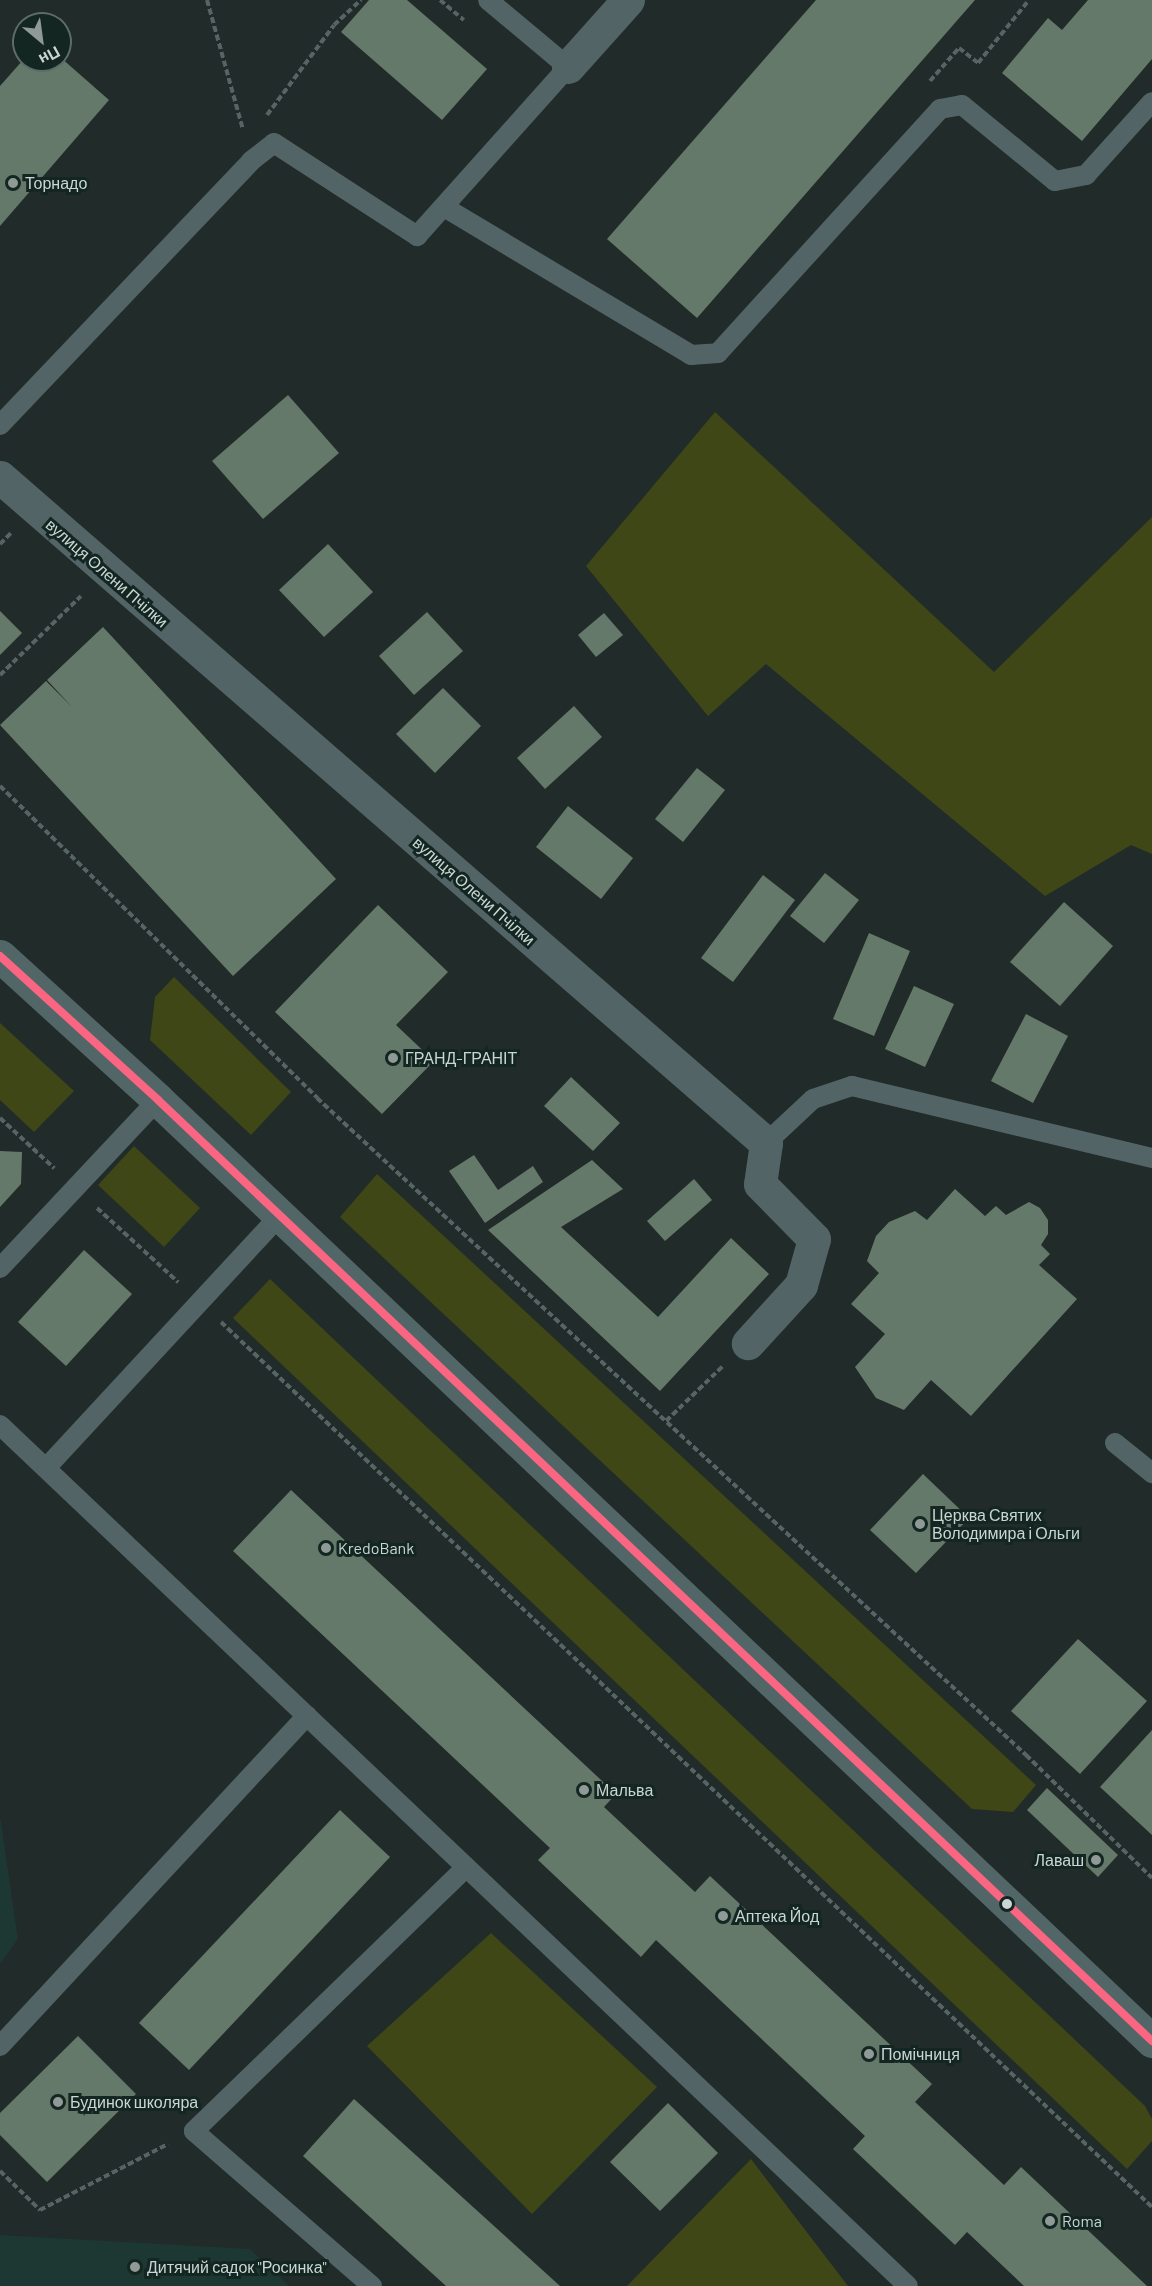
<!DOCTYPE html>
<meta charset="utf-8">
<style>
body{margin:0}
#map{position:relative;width:1152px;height:2286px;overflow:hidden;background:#212b29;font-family:Barlow,sans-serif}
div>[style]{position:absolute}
.built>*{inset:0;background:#1d3732}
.green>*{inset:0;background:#3f4717}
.building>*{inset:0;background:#65796a}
.path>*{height:4px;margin-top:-2px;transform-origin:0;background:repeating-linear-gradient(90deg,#576465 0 6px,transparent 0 9px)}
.lane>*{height:20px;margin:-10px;padding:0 10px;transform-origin:10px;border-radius:10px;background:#536466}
.street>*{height:33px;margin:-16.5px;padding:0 16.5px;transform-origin:16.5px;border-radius:16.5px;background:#536466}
.secondary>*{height:33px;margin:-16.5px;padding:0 16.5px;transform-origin:16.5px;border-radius:16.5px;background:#526668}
.bus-1>*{height:8px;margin:-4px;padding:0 4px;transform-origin:4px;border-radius:4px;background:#fa6682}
.dots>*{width:16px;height:16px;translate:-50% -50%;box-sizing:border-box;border:3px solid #132622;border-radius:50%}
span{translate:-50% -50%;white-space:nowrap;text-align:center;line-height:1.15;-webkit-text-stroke:6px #132622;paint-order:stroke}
.poi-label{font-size:16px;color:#cad6d2}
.left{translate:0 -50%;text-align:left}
.right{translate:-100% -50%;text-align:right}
.street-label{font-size:16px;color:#cad6d2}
.north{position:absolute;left:12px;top:12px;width:60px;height:60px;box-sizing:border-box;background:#132622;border:2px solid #5c6c68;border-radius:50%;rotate:151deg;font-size:16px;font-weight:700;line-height:24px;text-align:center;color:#cad6d2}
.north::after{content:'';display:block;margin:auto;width:21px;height:27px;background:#8f9a97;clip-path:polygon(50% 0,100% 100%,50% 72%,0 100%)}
</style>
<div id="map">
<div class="built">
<i style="clip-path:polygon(0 1816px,18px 1939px,0 1964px)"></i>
<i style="clip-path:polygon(0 2235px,250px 2249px,289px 2286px,0 2286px)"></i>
</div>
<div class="green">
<i style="clip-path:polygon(715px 412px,994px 672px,1152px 517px,1152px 854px,1131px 845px,1045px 896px,766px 664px,708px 716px,586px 566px)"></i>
<i style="clip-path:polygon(174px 977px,291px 1092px,251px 1135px,150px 1040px,155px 997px)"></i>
<i style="clip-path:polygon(0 1023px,74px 1091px,34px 1132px,0 1100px)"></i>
<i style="clip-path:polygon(134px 1146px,200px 1208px,164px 1247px,98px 1185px)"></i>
<i style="clip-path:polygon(377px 1174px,1036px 1785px,1013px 1812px,972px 1809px,340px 1217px)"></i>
<i style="clip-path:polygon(270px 1279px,1145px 2106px,1152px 2119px,1152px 2141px,1127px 2169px,233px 1318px)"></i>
<i style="clip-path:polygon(491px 1933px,657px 2087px,532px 2214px,367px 2046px)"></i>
<i style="clip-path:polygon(751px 2159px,848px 2286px,627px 2286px)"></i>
</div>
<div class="building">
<i style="clip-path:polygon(369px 0,407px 0,487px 69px,442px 120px,341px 32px)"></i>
<i style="clip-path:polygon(816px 0,975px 0,697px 318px,607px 239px)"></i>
<i style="clip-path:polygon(1088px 0,1152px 0,1152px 59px,1082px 141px,1002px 73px,1048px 18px,1062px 30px)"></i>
<i style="clip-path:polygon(60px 57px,109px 100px,0 226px,0 86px,23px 60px)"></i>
<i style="clip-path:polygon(288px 395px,339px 453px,263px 519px,212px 461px)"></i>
<i style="clip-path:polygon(328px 544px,373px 592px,324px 637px,279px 590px)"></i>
<i style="clip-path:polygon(0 611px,22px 633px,0 655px)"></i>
<i style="clip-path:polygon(427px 612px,463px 651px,414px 695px,379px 656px)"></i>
<i style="clip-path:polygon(604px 613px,623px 635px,596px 657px,578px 635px)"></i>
<i style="clip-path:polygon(103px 627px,336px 879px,233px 976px,0 725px,46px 681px,72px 707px,47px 680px)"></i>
<i style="clip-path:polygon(443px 688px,481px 726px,435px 773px,396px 734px)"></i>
<i style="clip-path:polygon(574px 706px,602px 737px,545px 789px,517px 758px)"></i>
<i style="clip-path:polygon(697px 768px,725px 790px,683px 842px,655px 819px)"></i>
<i style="clip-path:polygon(568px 806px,633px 858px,601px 899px,536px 847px)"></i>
<i style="clip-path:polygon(825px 873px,859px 900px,824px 943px,790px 916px)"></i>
<i style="clip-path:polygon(763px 875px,795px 900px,733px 982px,701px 958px)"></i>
<i style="clip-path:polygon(1064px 902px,1113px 946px,1060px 1006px,1010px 962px)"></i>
<i style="clip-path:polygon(378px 905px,448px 972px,396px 1025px,434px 1061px,382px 1114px,275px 1012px)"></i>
<i style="clip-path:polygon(869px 933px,910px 951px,874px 1036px,833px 1019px)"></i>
<i style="clip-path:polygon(914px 986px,954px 1004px,925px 1067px,885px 1049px)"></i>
<i style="clip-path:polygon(1026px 1014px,1068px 1036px,1033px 1103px,991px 1081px)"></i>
<i style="clip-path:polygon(571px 1077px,620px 1123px,593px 1151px,544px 1106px)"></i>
<i style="clip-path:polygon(0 1151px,22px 1152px,21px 1184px,0 1207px)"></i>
<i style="clip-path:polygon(474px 1155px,498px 1190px,533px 1166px,543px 1182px,485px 1223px,449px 1171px)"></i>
<i style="clip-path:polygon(592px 1160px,623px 1189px,561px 1227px,658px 1317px,731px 1238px,769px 1274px,660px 1391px,488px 1230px)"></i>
<i style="clip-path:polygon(694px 1179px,712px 1200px,665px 1241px,647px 1221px)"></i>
<i style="clip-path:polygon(955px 1189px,985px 1216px,996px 1206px,1006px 1215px,1029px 1202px,1040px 1208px,1048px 1220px,1048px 1234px,1041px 1245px,1050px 1254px,1039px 1265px,1077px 1299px,971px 1416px,931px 1380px,904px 1410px,876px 1398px,855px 1367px,885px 1334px,851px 1304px,879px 1273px,867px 1261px,876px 1236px,889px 1222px,915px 1211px,927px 1220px)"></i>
<i style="clip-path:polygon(84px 1250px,132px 1294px,66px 1366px,18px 1322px)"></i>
<i style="clip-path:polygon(923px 1474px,969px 1518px,916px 1573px,870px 1530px)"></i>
<i style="clip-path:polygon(291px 1490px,616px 1794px,604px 1807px,695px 1892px,710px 1876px,932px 2084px,915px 2102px,1004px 2185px,1021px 2167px,1147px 2286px,1024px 2286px,967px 2232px,955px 2245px,853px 2149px,865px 2136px,656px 1940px,641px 1957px,538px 1860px,550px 1848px,233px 1551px)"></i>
<i style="clip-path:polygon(1078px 1639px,1147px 1701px,1080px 1774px,1011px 1711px)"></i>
<i style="clip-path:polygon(1152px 1730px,1152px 1835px,1100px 1787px)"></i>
<i style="clip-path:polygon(1047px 1788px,1118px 1855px,1098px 1877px,1027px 1810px)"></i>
<i style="clip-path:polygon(340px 1810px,390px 1857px,189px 2070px,139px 2023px)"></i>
<i style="clip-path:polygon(78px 2036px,136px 2094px,47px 2182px,0 2135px,0 2113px)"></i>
<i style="clip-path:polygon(354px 2099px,560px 2286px,446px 2286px,303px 2156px)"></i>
<i style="clip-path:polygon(668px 2103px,718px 2153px,660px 2211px,610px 2162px)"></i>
</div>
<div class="path">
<i style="left:207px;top:0;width:135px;rotate:74.5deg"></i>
<i style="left:440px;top:0;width:31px;rotate:40deg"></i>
<i style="left:930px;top:81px;width:44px;rotate:-48.7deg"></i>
<i style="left:959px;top:48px;width:24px;rotate:38deg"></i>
<i style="left:978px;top:63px;width:81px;rotate:-51deg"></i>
<i style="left:267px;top:115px;width:112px;rotate:-53.3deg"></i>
<i style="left:334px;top:25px;width:37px;rotate:-43deg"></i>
<i style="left:0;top:544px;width:16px;rotate:-45deg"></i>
<i style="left:0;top:675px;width:113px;rotate:-44.3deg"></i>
<i style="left:0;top:786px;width:445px;rotate:44.5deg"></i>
<i style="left:317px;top:1098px;width:967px;rotate:42.82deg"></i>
<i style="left:1026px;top:1755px;width:176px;rotate:44.3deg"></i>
<i style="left:0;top:1118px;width:74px;rotate:42.8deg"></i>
<i style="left:97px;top:1208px;width:110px;rotate:42.4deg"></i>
<i style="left:221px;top:1322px;width:1285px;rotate:43.55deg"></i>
<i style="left:666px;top:1421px;width:79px;rotate:-44deg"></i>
<i style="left:0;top:2171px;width:56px;rotate:44.3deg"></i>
<i style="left:40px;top:2210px;width:144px;rotate:-27.3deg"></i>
</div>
<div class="lane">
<i style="left:444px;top:207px;width:288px;rotate:30.9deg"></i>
<i style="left:691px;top:355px;width:27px;rotate:-4deg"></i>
<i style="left:718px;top:353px;width:330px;rotate:-47.7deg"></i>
<i style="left:940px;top:109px;width:22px;rotate:-10deg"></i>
<i style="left:962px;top:105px;width:120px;rotate:39.3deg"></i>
<i style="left:1055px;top:181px;width:32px;rotate:-11deg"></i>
<i style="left:1086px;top:175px;width:98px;rotate:-47.9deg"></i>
<i style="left:0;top:425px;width:364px;rotate:-46.4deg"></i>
<i style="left:251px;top:161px;width:29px;rotate:-38deg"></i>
<i style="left:274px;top:143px;width:171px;rotate:33deg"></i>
<i style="left:417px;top:236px;width:227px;rotate:-48.2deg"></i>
<i style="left:568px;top:67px;width:104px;rotate:-140.1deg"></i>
<i style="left:766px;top:1143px;width:64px;rotate:-43.1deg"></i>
<i style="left:813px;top:1099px;width:41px;rotate:-18.4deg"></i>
<i style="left:852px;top:1086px;width:309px;rotate:13.5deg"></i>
<i style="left:0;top:1268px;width:231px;rotate:-46.8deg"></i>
<i style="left:0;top:1425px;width:1251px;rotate:43.48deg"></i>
<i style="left:1115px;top:1443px;width:48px;rotate:39deg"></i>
<i style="left:46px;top:1468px;width:345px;rotate:-47.2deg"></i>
<i style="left:0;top:2046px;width:451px;rotate:-47.1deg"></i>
<i style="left:372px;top:2286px;width:236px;rotate:-139deg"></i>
<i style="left:194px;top:2131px;width:379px;rotate:-44.1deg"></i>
</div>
<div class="street">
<i style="left:568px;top:67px;width:90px;rotate:-48.2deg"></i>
<i style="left:0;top:477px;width:1015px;rotate:41.01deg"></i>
<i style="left:766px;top:1143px;width:41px;rotate:98.3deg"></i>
<i style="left:760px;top:1184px;width:77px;rotate:45.5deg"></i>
<i style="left:814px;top:1239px;width:48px;rotate:105.8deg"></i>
<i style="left:801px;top:1285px;width:79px;rotate:132.4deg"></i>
</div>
<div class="secondary">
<i style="left:0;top:956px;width:214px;rotate:42.3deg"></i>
<i style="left:158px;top:1100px;width:1369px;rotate:43.43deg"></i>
</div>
<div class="bus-1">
<i style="left:0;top:956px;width:214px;rotate:42.3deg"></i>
<i style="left:158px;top:1100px;width:1369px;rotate:43.43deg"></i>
</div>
<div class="dots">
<i style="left:13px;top:183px;background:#8f9a97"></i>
<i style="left:393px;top:1058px;background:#8f9a97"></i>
<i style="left:920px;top:1524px;background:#8f9a97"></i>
<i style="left:326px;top:1548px;background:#8f9a97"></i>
<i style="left:584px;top:1790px;background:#8f9a97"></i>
<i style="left:1096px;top:1860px;background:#8f9a97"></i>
<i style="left:1007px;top:1904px;background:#cad6d2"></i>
<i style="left:723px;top:1916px;background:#8f9a97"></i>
<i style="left:869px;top:2054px;background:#8f9a97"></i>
<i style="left:58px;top:2102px;background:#8f9a97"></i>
<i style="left:1050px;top:2221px;background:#8f9a97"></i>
<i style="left:135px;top:2267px;background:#8f9a97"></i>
</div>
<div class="poi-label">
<span class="left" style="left:25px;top:183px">Торнадо</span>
<span class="left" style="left:405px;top:1058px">ГРАНД-ГРАНІТ</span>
<span class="left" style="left:932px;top:1524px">Церква Святих<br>Володимира і Ольги</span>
<span class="left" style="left:338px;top:1548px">KredoBank</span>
<span class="left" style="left:596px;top:1790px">Мальва</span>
<span class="right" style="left:1084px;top:1860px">Лаваш</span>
<span class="left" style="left:735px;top:1916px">Аптека Йод</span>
<span class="left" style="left:881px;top:2054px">Помічниця</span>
<span class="left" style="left:70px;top:2102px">Будинок школяра</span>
<span class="left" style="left:1062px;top:2221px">Roma</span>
<span class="left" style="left:147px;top:2267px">Дитячий садок "Росинка"</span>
</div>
<div class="street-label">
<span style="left:107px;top:573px;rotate:41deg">вулиця Олени Пчілки</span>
<span style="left:474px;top:891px;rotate:41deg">вулиця Олени Пчілки</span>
</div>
<div class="north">Пн</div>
</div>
